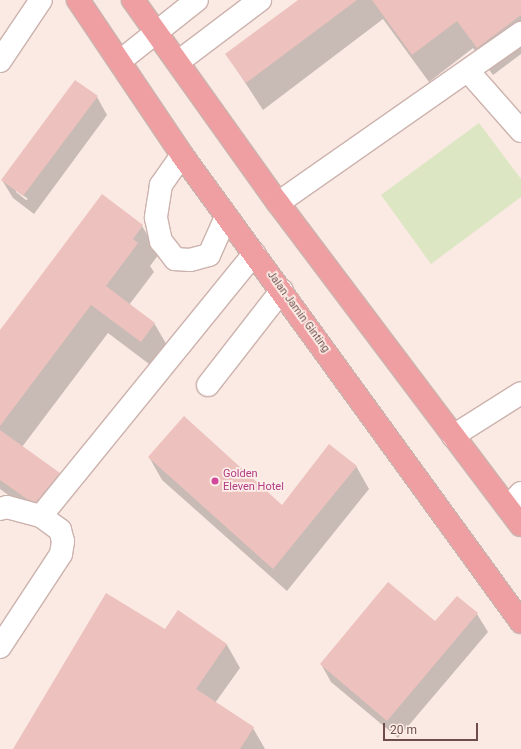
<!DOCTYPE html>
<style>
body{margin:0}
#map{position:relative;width:521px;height:749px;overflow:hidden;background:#faeae3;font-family:Roboto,sans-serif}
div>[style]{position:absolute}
.green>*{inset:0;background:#dce6c3}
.shadow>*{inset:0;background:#0003}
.building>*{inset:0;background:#edc1bd}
.roads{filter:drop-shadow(1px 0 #ccb2ad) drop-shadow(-1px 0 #ccb2ad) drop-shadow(0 1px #ccb2ad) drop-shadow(0 -1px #ccb2ad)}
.minor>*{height:22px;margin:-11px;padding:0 11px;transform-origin:11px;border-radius:11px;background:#fff}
.highway>*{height:22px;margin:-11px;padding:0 11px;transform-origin:11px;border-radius:11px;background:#ef9fa2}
.dots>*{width:11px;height:11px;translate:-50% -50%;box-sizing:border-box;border:2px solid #fdefe8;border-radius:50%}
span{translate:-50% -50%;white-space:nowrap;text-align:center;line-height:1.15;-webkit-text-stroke:3.5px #fdefe8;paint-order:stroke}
.street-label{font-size:11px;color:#6f4d4b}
.hotel-label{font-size:11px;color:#b23c85}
.left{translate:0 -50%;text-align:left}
.scale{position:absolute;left:383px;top:723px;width:95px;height:18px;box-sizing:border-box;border:2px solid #6f4d4b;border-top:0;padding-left:5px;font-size:12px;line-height:14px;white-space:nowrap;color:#6f4d4b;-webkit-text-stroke:3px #fdefe8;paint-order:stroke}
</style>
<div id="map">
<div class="green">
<i style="clip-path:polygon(479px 123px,521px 179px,521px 197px,431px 264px,381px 195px)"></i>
</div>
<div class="shadow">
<i style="clip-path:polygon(299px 0,521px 0,521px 54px,493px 75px,473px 48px,429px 82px,383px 19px,263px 110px,227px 55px)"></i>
<i style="clip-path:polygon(evenodd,97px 97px,107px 115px,34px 214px,13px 198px,2px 180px,97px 97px,16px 190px,28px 199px,26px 200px,16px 192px,16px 190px)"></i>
<i style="clip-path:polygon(142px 226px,159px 254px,150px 266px,154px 272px,129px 305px,154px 323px,171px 352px,157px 370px,108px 333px,22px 447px,59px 474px,69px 492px,38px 517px,0 489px,0 331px)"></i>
<i style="clip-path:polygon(149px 457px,282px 506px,356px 466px,369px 489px,287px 591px,162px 480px)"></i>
<i style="clip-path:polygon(178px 611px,227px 645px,240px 668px,215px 703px,253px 728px,265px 749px,18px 749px,165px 630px)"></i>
<i style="clip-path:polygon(477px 614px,488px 632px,398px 738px,331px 682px,321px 664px,435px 623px)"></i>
</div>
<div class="building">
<i style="clip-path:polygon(298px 0,357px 0,246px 83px,225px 54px)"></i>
<i style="clip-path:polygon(372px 0,521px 0,521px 15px,477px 48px,457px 21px,412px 55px)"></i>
<i style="clip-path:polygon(75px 80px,98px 96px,23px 196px,1px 180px)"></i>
<i style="clip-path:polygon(102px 194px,143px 225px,133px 239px,138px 243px,106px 286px,155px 323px,141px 342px,91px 305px,0 426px,0 330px)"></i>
<i style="clip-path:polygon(184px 416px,282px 505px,329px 444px,357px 466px,273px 569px,148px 457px)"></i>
<i style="clip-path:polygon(0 430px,60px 473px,36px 502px,27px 499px,0 480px)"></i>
<i style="clip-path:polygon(388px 582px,435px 621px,457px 596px,478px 613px,387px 721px,320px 664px)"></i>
<i style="clip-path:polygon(106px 593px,165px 629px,178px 610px,227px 644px,196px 689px,254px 727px,240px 749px,13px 749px)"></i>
</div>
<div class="roads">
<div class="minor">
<i style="left:0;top:61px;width:73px;rotate:-56.1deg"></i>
<i style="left:120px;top:61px;width:98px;rotate:-38.4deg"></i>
<i style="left:178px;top:62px;width:103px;rotate:-37.1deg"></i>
<i style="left:468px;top:71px;width:80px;rotate:48.5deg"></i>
<i style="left:182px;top:155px;width:37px;rotate:125deg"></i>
<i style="left:161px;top:185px;width:33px;rotate:99deg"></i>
<i style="left:156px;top:218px;width:24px;rotate:78deg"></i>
<i style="left:161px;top:241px;width:23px;rotate:52deg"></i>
<i style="left:175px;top:259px;width:15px;rotate:4deg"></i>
<i style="left:190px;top:260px;width:20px;rotate:-15deg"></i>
<i style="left:209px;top:255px;width:42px;rotate:-65.9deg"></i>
<i style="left:278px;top:203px;width:297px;rotate:-35deg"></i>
<i style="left:208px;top:385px;width:120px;rotate:-52.1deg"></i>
<i style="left:453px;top:436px;width:80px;rotate:-32.3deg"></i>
<i style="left:508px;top:507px;width:19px;rotate:-47deg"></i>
<i style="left:0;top:509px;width:7px;rotate:-16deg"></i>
<i style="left:7px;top:507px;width:35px;rotate:15deg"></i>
<i style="left:0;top:647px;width:111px;rotate:-56.7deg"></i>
<i style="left:61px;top:554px;width:13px;rotate:-81deg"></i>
<i style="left:63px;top:541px;width:11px;rotate:-105deg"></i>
<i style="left:60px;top:530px;width:24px;rotate:-144deg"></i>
<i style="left:41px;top:516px;width:338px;rotate:-50.9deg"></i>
</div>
<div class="highway">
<i style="left:78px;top:0;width:187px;rotate:56.1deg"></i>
<i style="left:182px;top:155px;width:577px;rotate:54.02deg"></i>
<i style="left:133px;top:0;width:249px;rotate:54.5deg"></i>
<i style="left:278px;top:203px;width:403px;rotate:53deg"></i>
</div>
</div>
<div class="dots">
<i style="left:215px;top:481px;background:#d1479c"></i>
</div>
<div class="street-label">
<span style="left:298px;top:312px;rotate:54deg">Jalan Jamin Ginting</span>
</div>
<div class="hotel-label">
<span class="left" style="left:223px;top:481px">Golden<br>Eleven Hotel</span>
</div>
<div class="scale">20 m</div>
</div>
